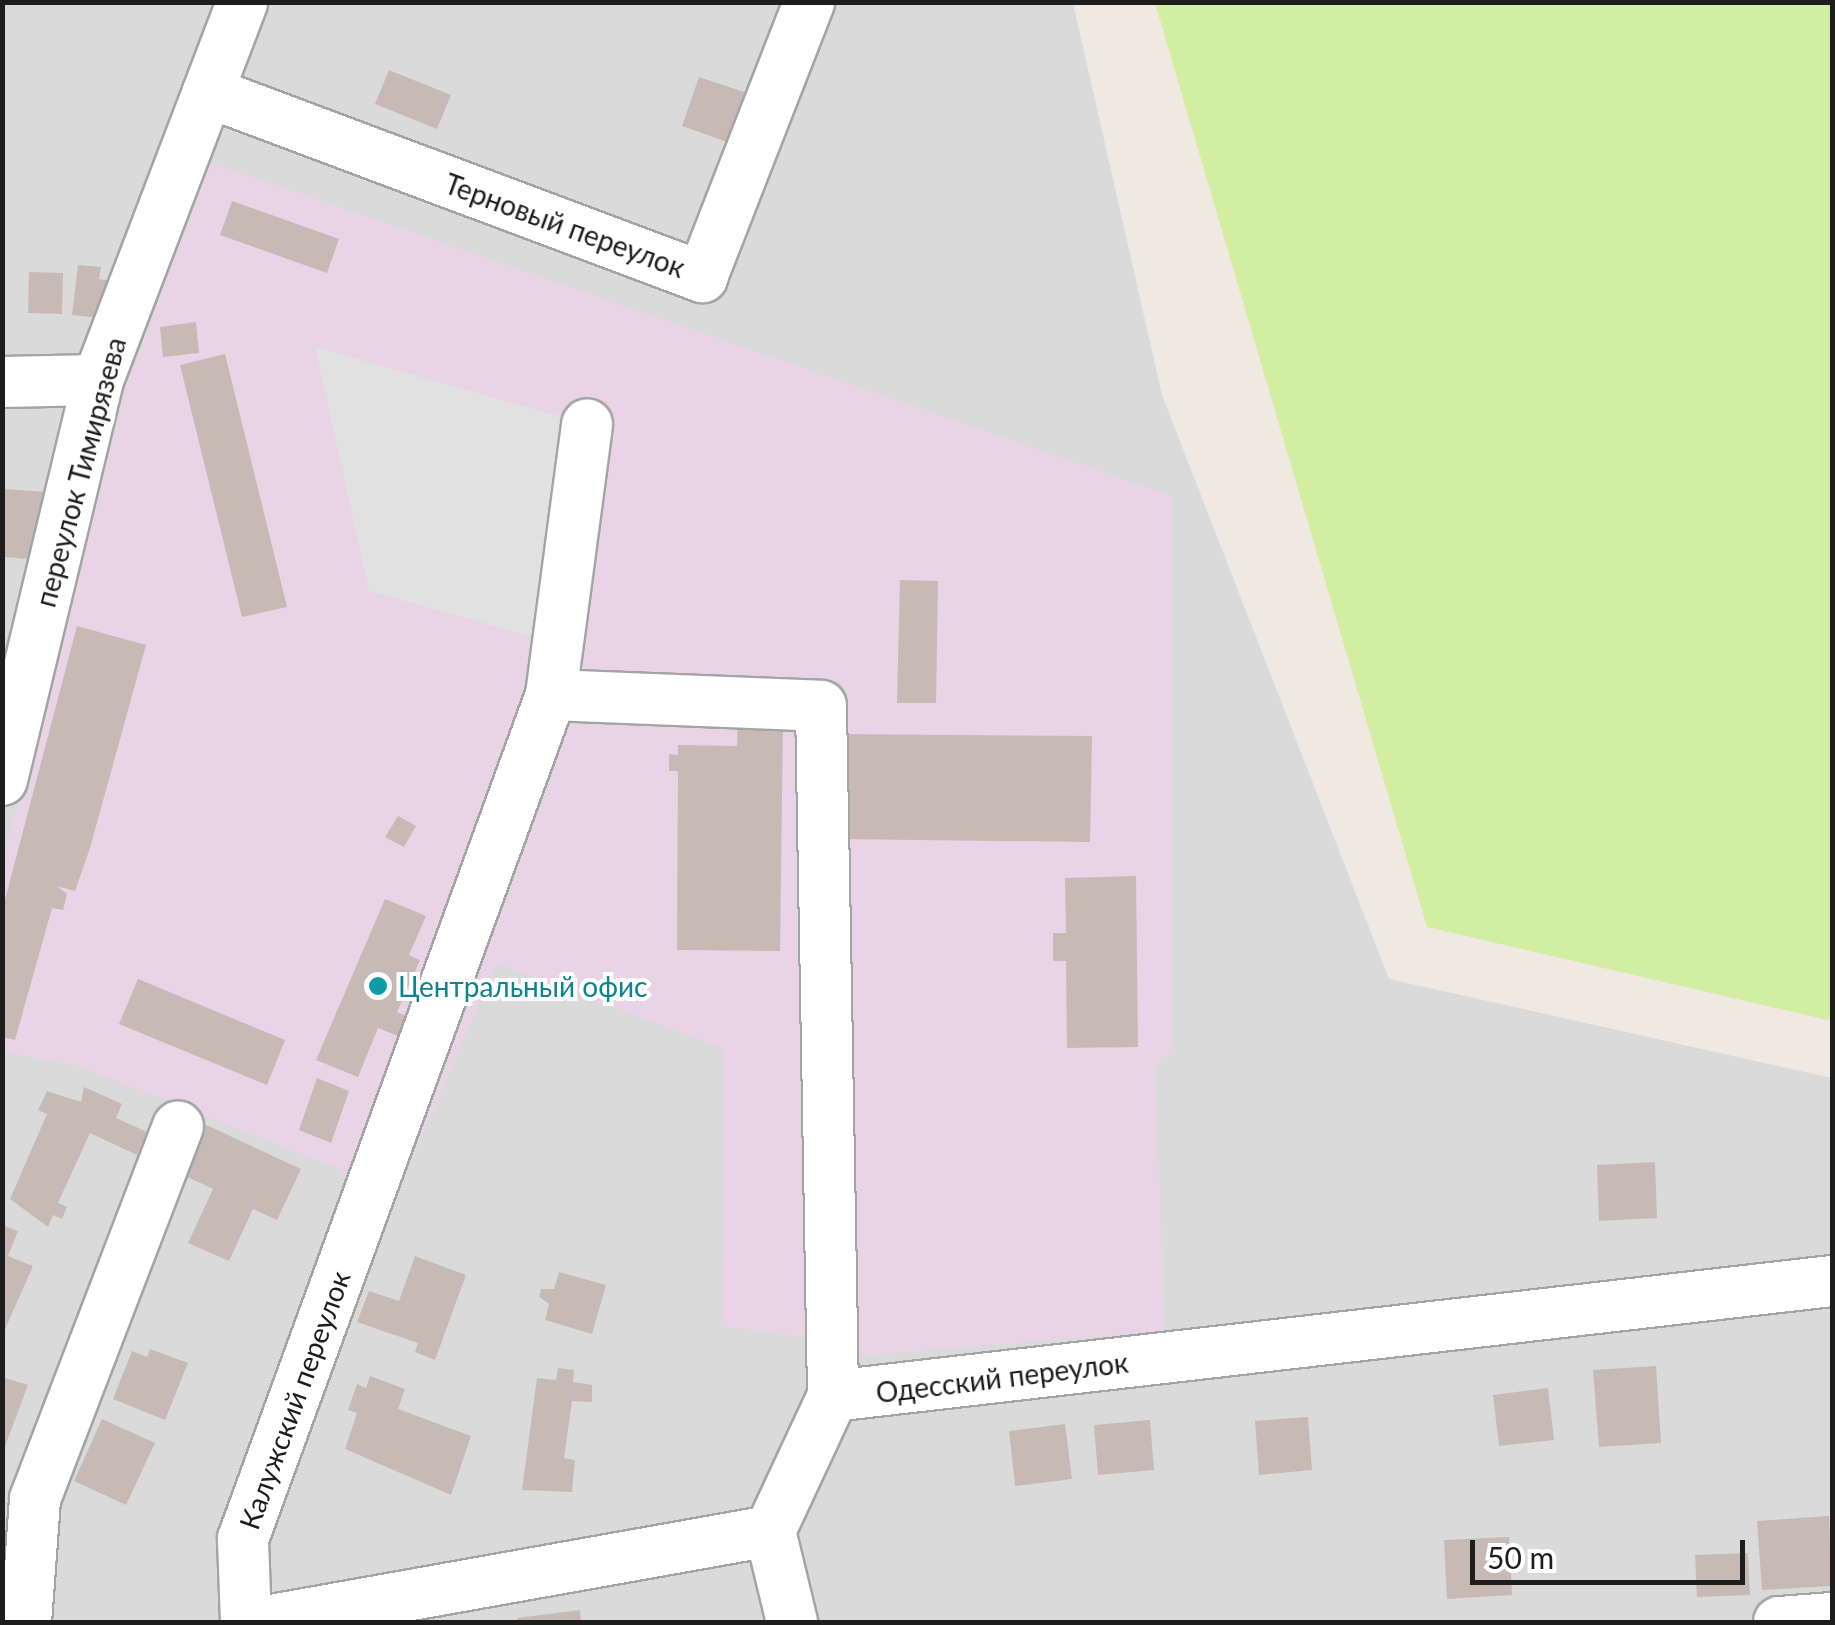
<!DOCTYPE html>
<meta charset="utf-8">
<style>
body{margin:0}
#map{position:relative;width:1835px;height:1625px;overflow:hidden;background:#efe9e2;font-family:Lato,sans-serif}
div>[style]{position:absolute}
.residential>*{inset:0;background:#dbdada}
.industrial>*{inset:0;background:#e9d3e7}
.grass>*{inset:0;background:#d1eea3}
.parking>*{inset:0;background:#e1e1e1}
.building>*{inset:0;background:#c7bab5}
.roads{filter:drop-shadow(2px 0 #a4a4a4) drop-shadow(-2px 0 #a4a4a4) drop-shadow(0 2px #a4a4a4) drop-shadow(0 -2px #a4a4a4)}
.minor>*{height:50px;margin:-25px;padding:0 25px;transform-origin:25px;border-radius:25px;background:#fff}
.dots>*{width:28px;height:28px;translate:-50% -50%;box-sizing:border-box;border:5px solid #fff;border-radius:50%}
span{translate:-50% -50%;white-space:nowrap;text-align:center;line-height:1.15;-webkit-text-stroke:8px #fff;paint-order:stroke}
.street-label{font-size:28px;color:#1d1d1d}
.culture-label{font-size:28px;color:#0d838f}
.left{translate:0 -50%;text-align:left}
.frame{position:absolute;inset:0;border:5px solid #1d1d1d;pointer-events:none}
.scale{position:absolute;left:1470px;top:1540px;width:275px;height:45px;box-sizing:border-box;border:5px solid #1d1d1d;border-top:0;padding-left:12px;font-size:30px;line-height:35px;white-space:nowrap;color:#1d1d1d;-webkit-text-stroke:8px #fff;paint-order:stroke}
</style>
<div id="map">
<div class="residential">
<i style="clip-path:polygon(3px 3px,1073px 3px,1162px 395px,1389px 979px,1832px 1078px,1832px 1622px,3px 1622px)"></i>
</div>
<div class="industrial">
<i style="clip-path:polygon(209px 162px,1172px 496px,1172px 1048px,1155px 1069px,1165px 1331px,856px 1356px,813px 1339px,722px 1326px,723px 1048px,496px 963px,398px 1192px,79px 1066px,3px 1052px,3px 858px,127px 384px)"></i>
</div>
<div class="grass">
<i style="clip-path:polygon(1155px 3px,1832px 3px,1832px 1021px,1427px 927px)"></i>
</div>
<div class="parking">
<i style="clip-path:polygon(315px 347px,587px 424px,558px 644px,369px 591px)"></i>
</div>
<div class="building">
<i style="clip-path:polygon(389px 70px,451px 95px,437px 129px,375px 104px)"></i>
<i style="clip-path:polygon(699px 77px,750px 94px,733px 144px,682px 126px)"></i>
<i style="clip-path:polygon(232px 201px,339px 239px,327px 273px,220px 235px)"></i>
<i style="clip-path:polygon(78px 265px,101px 267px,99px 279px,112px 281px,108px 319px,72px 315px)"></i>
<i style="clip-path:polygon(29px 272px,63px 273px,62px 314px,28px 313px)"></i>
<i style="clip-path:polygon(196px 322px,199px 353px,163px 357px,160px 327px)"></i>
<i style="clip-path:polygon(225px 354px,287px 607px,242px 617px,180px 365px)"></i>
<i style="clip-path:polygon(2px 489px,48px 492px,44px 560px,2px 557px)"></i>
<i style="clip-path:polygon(900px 580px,938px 581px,936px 703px,897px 703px)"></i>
<i style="clip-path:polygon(77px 626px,146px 645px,90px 848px,75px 891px,57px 886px,67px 894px,63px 910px,52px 908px,15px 1040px,2px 1037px,2px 911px)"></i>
<i style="clip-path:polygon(738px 719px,783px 720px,780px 951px,677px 950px,678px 771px,669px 771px,669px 754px,678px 755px,678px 745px,737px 746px)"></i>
<i style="clip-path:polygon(838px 734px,1092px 736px,1090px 842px,838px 839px)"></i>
<i style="clip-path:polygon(398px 816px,416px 826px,404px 847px,385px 837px)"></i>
<i style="clip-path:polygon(1136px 876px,1138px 1047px,1067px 1048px,1066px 961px,1053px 961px,1053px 933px,1066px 933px,1065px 878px)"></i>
<i style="clip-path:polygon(385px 899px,426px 916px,409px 955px,420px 960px,397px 1012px,406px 1016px,398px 1036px,378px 1028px,358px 1077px,316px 1060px)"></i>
<i style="clip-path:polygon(138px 979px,285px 1040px,267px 1085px,119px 1024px)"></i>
<i style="clip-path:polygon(317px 1078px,349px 1091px,331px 1143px,299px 1130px)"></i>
<i style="clip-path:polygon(84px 1087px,122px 1104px,116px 1118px,147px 1132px,137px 1155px,90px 1133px,58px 1203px,67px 1207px,62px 1219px,53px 1215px,48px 1227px,10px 1199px,47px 1114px,38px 1110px,47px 1091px,81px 1102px)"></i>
<i style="clip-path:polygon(202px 1123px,301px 1169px,277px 1220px,253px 1209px,229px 1261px,188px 1243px,213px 1189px,179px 1173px)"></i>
<i style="clip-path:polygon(1655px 1162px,1657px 1218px,1599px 1221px,1597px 1165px)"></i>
<i style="clip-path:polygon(2px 1225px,18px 1231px,8px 1256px,33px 1266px,2px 1336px)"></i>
<i style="clip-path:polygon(415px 1256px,466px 1275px,435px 1360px,415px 1352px,418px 1343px,357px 1322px,369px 1291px,399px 1301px)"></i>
<i style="clip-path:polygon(559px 1272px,606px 1285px,592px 1334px,545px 1320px,549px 1304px,539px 1297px,541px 1289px,554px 1289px)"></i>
<i style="clip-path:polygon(150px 1349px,188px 1363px,165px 1420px,113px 1399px,132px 1351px,147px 1357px)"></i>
<i style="clip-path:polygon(1656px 1366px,1661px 1443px,1599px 1447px,1593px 1370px)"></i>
<i style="clip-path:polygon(558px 1368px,574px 1370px,573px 1382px,592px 1385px,592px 1402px,572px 1401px,564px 1458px,575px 1460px,572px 1492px,522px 1490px,537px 1378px,556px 1380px)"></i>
<i style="clip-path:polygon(370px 1376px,405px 1389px,398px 1409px,471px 1436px,451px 1495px,345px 1449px,357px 1413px,348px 1410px,357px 1384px,366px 1388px)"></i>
<i style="clip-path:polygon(2px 1377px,28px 1385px,3px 1452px,2px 1452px)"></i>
<i style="clip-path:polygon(1548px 1388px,1554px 1440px,1499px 1446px,1493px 1395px)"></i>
<i style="clip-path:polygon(1308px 1417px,1312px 1470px,1259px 1475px,1255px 1421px)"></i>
<i style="clip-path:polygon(102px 1419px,155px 1443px,126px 1505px,74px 1481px)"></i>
<i style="clip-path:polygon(1150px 1420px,1154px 1470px,1098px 1475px,1094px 1425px)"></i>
<i style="clip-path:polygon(1065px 1424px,1072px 1479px,1015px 1486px,1009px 1431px)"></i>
<i style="clip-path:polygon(1829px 1516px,1832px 1586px,1762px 1590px,1757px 1521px)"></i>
<i style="clip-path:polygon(1509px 1537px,1512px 1595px,1447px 1599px,1444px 1540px)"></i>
<i style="clip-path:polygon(1748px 1553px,1750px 1595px,1697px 1597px,1695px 1555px)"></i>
<i style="clip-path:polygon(580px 1610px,581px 1622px,518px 1622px,517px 1618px)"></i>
</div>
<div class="roads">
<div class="minor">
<i style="left:208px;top:92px;width:528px;rotate:20.53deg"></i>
<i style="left:702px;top:277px;width:295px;rotate:-68.7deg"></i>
<i style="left:2px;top:382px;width:96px;rotate:-1.2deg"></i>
<i style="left:551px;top:695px;width:273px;rotate:-82.4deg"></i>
<i style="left:2px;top:780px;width:411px;rotate:-76.5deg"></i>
<i style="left:98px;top:380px;width:404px;rotate:-69.1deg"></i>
<i style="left:770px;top:1531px;width:94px;rotate:76.4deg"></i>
<i style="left:26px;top:1622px;width:123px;rotate:-85.8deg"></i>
<i style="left:35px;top:1499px;width:399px;rotate:-69deg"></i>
<i style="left:246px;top:1622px;width:83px;rotate:-92.1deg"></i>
<i style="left:243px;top:1539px;width:898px;rotate:-69.95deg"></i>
<i style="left:551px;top:695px;width:270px;rotate:2.3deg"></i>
<i style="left:821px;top:706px;width:690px;rotate:89deg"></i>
<i style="left:260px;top:1622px;width:518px;rotate:-10.12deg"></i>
<i style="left:770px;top:1531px;width:149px;rotate:-65deg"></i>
<i style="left:833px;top:1396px;width:1006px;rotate:-6.57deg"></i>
<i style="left:1779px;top:1622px;width:53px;rotate:-4.3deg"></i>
</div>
</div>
<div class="dots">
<i style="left:378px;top:986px;background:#0f9aa8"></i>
</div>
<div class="street-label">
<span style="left:565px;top:225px;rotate:20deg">Терновый переулок</span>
<span style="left:80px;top:472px;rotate:-75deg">переулок Тимирязева</span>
<span style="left:1002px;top:1377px;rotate:-7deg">Одесский переулок</span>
<span style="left:294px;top:1400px;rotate:-70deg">Калужский переулок</span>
</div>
<div class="culture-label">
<span class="left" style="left:398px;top:986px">Центральный офис</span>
</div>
<div class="frame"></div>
<div class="scale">50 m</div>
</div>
